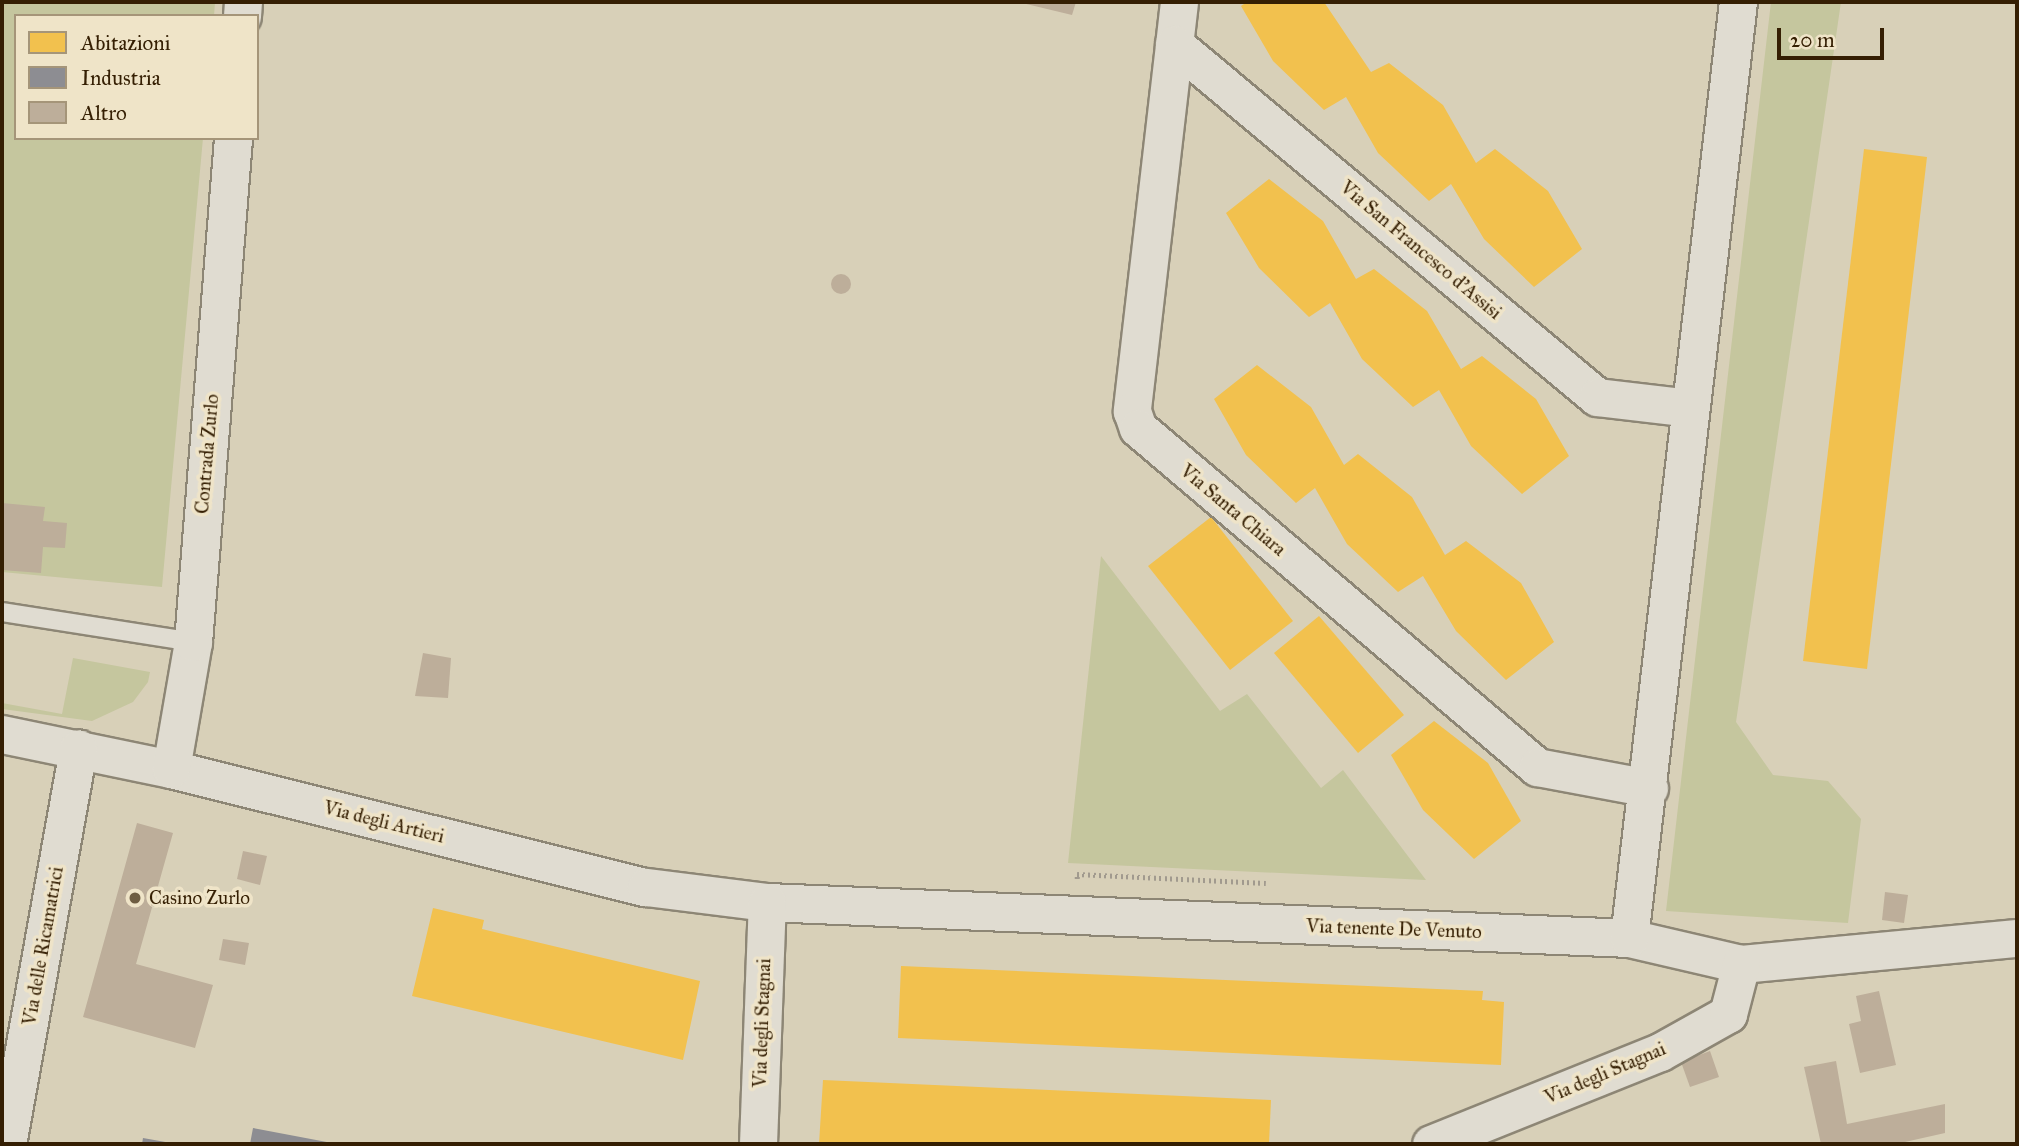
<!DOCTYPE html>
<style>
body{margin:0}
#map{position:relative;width:2019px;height:1146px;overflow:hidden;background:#d8d0b8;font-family:"IM FELL Great Primer",serif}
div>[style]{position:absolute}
.green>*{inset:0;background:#c5c69e}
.homes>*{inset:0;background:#f2c14e}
.industry>*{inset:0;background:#8d8d92}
.building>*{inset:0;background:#bdae9a}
.round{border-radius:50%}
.path>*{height:4.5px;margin-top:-2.25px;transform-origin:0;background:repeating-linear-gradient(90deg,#a19a8e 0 2px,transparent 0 5.5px)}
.roads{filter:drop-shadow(2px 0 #8d8675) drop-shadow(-2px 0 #8d8675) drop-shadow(0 2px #8d8675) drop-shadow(0 -2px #8d8675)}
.lane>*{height:18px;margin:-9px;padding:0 9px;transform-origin:9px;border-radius:9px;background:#e0dcd1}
.street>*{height:37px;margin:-18.5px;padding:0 18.5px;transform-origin:18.5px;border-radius:18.5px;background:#e0dcd1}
.dots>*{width:19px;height:19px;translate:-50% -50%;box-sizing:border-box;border:4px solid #efe4c8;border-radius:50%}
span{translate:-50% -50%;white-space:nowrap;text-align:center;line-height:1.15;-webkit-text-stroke:7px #efe4c8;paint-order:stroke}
.street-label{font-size:19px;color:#351f03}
.poi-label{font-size:19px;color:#351f03}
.left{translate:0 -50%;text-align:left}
.frame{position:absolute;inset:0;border:4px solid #351f03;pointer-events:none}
.legend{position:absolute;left:14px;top:14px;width:245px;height:126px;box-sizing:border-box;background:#efe4c8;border:2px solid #a59579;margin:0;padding:9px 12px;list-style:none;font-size:21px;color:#351f03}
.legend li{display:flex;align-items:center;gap:14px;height:35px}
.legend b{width:35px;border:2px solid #a59579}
.scale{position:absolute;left:1777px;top:28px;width:107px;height:32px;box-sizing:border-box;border:4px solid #351f03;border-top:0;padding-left:9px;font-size:21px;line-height:24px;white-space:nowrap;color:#351f03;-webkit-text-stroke:5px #efe4c8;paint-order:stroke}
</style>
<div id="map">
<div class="green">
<i style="clip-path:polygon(2px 2px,215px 2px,214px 16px,16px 16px,16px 138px,203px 138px,162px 587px,2px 572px)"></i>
<i style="clip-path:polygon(1771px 2px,1841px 2px,1736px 722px,1773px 775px,1828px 781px,1861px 819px,1848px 923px,1666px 911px)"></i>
<i style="clip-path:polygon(1101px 556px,1220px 711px,1247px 694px,1321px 788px,1343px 770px,1426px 880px,1068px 863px)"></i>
<i style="clip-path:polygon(73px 658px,150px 672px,148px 682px,133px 702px,92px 721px,2px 709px,2px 703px,62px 714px)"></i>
</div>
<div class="homes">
<i style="clip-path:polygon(1247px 2px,1324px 2px,1371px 72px,1389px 63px,1443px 105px,1476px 163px,1495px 149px,1548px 191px,1582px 249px,1534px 287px,1484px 239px,1451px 184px,1429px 201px,1378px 153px,1346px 97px,1324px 110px,1273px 61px,1241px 6px)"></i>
<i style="clip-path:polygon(1864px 149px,1927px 157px,1867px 669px,1803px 661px)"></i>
<i style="clip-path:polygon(1269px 179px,1323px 221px,1356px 279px,1374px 269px,1427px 311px,1461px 369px,1482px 356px,1536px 399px,1569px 456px,1522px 494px,1471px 446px,1439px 390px,1413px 407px,1362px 359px,1330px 303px,1309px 317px,1259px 268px,1226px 213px)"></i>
<i style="clip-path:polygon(1257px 365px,1311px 407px,1344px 465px,1358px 454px,1412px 497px,1445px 555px,1466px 541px,1521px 583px,1554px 642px,1506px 680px,1456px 631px,1423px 576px,1398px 592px,1347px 544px,1315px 488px,1296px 503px,1246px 455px,1214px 399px)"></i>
<i style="clip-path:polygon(1211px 517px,1293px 621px,1230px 670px,1148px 566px)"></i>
<i style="clip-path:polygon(1319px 616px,1404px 715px,1358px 753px,1274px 653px)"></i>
<i style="clip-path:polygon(1434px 721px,1488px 763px,1521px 821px,1474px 859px,1423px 810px,1391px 755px)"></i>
<i style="clip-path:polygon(433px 908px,484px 920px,482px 929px,700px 981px,683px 1060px,412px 996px)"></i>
<i style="clip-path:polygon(901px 966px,1483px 991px,1482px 1000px,1504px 1002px,1501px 1065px,898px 1038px)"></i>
<i style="clip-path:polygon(823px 1080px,1271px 1100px,1269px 1144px,819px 1144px)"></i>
</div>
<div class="industry">
<i style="clip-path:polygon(253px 1128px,332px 1143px,332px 1144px,250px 1144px)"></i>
<i style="clip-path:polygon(143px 1138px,171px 1143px,171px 1144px,142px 1144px)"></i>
</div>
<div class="building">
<i style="clip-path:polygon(1018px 2px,1076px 2px,1072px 15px)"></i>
<i class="round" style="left:831px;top:274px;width:20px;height:20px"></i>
<i style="clip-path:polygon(2px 503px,45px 507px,43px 521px,67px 523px,65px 548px,43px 547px,41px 573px,2px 570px)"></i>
<i style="clip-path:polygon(423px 653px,451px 658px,448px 698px,415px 696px)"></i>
<i style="clip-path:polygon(137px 823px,173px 833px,136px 964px,213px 985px,195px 1048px,83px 1017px)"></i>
<i style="clip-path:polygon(243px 851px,267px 856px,260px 885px,237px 879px)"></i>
<i style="clip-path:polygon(1885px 892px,1908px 895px,1904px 923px,1882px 920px)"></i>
<i style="clip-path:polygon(223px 939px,249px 943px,245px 965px,219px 960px)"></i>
<i style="clip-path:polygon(1879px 991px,1896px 1065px,1860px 1073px,1849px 1024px,1861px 1021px,1856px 996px)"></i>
<i style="clip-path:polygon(1710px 1051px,1719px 1077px,1690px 1087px,1681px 1062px)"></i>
<i style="clip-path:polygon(1836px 1061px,1847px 1124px,1945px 1104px,1945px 1133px,1896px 1144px,1821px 1144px,1804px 1067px)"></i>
</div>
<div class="path">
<i style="left:1077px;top:879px;width:5px;rotate:-90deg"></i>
<i style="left:1077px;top:874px;width:189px;rotate:2.7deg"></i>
</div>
<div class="roads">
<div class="lane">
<i style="left:2px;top:612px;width:193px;rotate:8.9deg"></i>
</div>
<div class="street">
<i style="left:1179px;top:2px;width:412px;rotate:96.6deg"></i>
<i style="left:1132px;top:411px;width:18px;rotate:71deg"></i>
<i style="left:1138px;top:428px;width:524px;rotate:40.35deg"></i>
<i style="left:1537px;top:767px;width:114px;rotate:10.6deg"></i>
<i style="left:242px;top:16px;width:14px;rotate:-86deg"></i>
<i style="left:1174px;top:44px;width:551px;rotate:39.85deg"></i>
<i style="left:1597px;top:397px;width:94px;rotate:6.7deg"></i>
<i style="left:2px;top:734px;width:173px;rotate:11.7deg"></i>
<i style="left:171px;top:769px;width:489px;rotate:14deg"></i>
<i style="left:646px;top:887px;width:122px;rotate:7.1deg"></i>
<i style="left:767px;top:902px;width:863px;rotate:2.39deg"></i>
<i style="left:1629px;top:938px;width:115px;rotate:13.1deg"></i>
<i style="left:1741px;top:964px;width:277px;rotate:-5.4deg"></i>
<i style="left:171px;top:769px;width:129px;rotate:-80.2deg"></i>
<i style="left:193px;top:642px;width:506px;rotate:-85.46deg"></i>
<i style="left:1629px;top:938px;width:942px;rotate:-83.36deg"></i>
<i style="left:7px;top:1144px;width:402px;rotate:-79.8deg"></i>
<i style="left:758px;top:1144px;width:242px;rotate:-87.9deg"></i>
<i style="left:1431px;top:1144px;width:247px;rotate:-21.9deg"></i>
<i style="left:1660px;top:1052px;width:78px;rotate:-29.2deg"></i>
<i style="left:1728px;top:1014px;width:52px;rotate:-75.4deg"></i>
</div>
</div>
<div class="dots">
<i style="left:135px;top:898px;background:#6e5d42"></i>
</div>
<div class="street-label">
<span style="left:1421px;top:250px;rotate:40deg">Via San Francesco d'Assisi</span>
<span style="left:207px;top:454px;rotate:-85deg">Contrada Zurlo</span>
<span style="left:1233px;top:510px;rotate:40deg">Via Santa Chiara</span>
<span style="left:384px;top:822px;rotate:14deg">Via degli Artieri</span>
<span style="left:1394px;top:929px;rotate:2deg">Via tenente De Venuto</span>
<span style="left:43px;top:946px;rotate:-80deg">Via delle Ricamatrici</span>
<span style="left:762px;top:1023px;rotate:-88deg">Via degli Stagnai</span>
<span style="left:1605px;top:1073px;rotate:-23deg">Via degli Stagnai</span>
</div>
<div class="poi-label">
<span class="left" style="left:149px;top:898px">Casino Zurlo</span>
</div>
<div class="frame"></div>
<ul class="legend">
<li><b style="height:19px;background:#f2c14e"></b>Abitazioni</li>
<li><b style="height:19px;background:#8d8d92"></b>Industria</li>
<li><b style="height:19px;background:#bdae9a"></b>Altro</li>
</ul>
<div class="scale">20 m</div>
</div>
